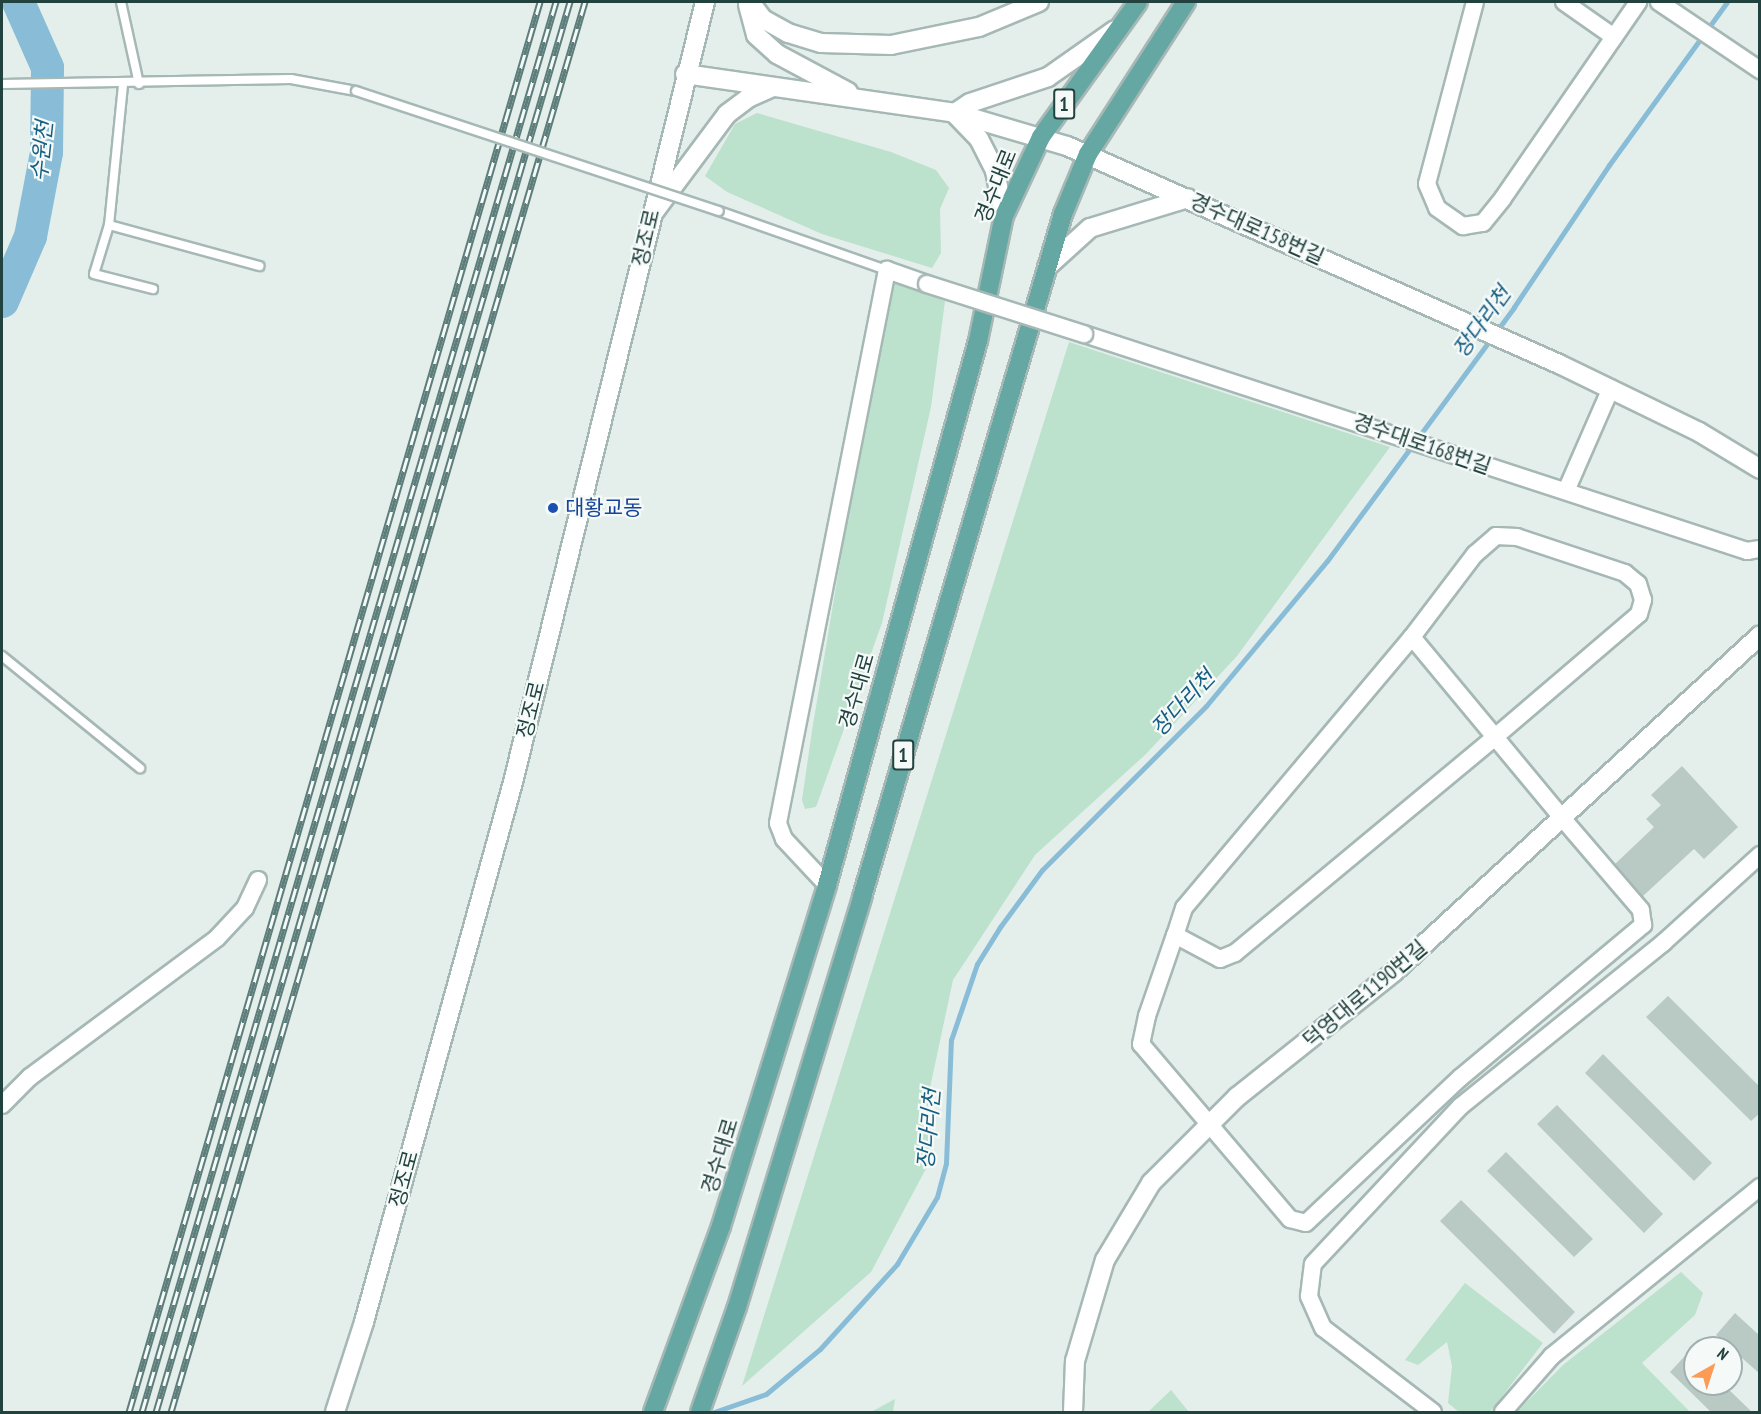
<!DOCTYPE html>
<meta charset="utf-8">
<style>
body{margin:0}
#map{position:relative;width:1761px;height:1414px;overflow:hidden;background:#e4efec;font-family:"PT Sans Narrow","Noto Sans KR",sans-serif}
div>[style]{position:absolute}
.green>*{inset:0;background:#bce1cc}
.stream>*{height:5px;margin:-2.5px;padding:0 2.5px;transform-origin:2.5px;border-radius:2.5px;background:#89bdd7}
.river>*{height:33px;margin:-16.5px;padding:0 16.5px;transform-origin:16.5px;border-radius:16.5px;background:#89bdd7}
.building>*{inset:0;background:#b9cac5}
.roads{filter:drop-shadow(2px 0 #a6b8b5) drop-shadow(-2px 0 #a6b8b5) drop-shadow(0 2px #a6b8b5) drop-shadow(0 -2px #a6b8b5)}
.service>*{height:8px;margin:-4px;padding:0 4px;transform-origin:4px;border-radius:4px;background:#fff}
.minor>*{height:16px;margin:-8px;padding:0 8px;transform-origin:8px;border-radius:8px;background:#fff}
.tertiary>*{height:18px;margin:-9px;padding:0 9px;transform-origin:9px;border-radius:9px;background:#fff}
.secondary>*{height:18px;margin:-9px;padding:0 9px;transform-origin:9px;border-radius:9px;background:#fff}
.primary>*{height:18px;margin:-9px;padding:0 9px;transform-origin:9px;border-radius:9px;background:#65a7a2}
.rail>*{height:7px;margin-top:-3.5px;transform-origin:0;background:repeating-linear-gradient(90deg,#f5faf9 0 14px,#5c7d7a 0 28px);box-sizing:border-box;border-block:2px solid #5c7d7a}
.bridges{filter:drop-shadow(2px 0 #a6b8b5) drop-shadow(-2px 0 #a6b8b5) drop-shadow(0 2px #a6b8b5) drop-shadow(0 -2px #a6b8b5)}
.service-bridge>*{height:8px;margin:-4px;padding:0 4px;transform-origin:4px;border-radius:4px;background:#fff}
.minor-bridge>*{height:16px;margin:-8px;padding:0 8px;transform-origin:8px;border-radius:8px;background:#fff}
.dots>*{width:16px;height:16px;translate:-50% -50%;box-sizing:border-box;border:3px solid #f5faf9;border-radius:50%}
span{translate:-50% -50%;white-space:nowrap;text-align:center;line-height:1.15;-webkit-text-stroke:4.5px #f5faf9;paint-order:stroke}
.shield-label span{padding:2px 4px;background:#f5faf9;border:2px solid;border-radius:4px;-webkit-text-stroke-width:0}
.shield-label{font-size:20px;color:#22423f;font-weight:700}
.street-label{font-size:21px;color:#22423f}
.transit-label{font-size:21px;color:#164399}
.left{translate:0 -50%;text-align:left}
.water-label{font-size:22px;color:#175e83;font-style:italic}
.frame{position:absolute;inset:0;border:3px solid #22423f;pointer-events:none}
.north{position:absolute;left:1683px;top:1336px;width:60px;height:60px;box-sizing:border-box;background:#f5faf9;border:2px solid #a1b0af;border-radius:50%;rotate:39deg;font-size:16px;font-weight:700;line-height:24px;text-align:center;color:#22423f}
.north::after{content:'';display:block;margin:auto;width:21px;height:27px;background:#fc9b55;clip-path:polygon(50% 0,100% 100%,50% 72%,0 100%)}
</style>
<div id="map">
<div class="green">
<i style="clip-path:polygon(757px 113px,891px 152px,936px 170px,949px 188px,940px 209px,941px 253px,932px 268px,822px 234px,727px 192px,705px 176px,735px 124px)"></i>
<i style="clip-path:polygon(895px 281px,945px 301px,931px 407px,882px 623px,816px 807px,805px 809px,802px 800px,812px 731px,859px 448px)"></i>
<i style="clip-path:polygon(1069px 342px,1390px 447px,1237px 656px,1146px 754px,1035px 855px,953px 980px,928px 1097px,929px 1163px,871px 1272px,742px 1386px)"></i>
<i style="clip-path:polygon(1681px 1272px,1703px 1293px,1695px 1315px,1642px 1363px,1690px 1412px,1517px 1412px,1563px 1365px)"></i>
<i style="clip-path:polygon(1465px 1283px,1543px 1343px,1490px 1412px,1459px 1412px,1448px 1403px,1452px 1366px,1447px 1342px,1418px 1365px,1405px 1360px)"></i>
<i style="clip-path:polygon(1171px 1390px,1189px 1412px,1148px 1412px)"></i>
<i style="clip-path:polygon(895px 1399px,893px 1412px,871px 1412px)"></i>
</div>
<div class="stream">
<i style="left:714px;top:1412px;width:55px;rotate:-19.1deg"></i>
<i style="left:766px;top:1394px;width:70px;rotate:-39.8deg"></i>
<i style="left:820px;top:1349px;width:115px;rotate:-47.8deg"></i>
<i style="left:897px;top:1264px;width:78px;rotate:-59.2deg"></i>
<i style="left:937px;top:1197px;width:35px;rotate:-75deg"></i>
<i style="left:946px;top:1163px;width:123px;rotate:-87.7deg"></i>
<i style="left:951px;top:1040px;width:80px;rotate:-71.1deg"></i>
<i style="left:977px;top:964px;width:44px;rotate:-58.1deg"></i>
<i style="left:1000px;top:927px;width:71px;rotate:-53.6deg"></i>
<i style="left:1042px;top:870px;width:232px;rotate:-45deg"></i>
<i style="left:1206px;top:706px;width:189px;rotate:-50.2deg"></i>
<i style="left:1327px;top:561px;width:315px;rotate:-53.6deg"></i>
<i style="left:1514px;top:307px;width:171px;rotate:-56.2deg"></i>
<i style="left:1609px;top:165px;width:201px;rotate:-54.1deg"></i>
</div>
<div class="river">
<i style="left:2px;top:301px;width:71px;rotate:-66.7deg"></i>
<i style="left:30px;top:236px;width:86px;rotate:-79.2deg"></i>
<i style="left:46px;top:152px;width:85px;rotate:-89.3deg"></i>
<i style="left:47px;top:67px;width:71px;rotate:-114deg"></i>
</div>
<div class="building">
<i style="clip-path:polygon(1682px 766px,1738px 827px,1704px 859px,1694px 849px,1643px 896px,1615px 864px,1654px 827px,1646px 819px,1661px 805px,1651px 795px)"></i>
<i style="clip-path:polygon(1668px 996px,1760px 1087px,1760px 1113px,1751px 1121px,1646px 1017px)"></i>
<i style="clip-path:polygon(1603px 1054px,1712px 1163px,1694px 1181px,1585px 1073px)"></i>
<i style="clip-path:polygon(1557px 1105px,1663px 1214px,1644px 1233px,1537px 1124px)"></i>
<i style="clip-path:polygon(1506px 1152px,1593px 1239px,1574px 1257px,1487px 1171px)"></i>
<i style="clip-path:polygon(1461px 1200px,1575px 1312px,1554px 1334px,1440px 1221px)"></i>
<i style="clip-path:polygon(1735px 1313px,1760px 1336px,1760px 1374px,1716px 1335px)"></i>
<i style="clip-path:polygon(1695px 1345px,1695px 1384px,1723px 1384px,1753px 1413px,1712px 1413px,1670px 1372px)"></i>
</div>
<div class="roads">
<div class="service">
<i style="left:121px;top:2px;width:84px;rotate:77.6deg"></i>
<i style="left:2px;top:84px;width:289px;rotate:-1deg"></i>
<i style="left:291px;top:79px;width:66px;rotate:10.5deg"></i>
<i style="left:123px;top:85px;width:141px;rotate:95.7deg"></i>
<i style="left:109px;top:225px;width:51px;rotate:107deg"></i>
<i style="left:94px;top:274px;width:61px;rotate:14.3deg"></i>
<i style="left:719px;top:211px;width:178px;rotate:19.4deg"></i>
<i style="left:109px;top:225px;width:156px;rotate:15.3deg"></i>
<i style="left:2px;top:656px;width:178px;rotate:39.1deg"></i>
</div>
<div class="minor">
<i style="left:1475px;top:2px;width:188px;rotate:104.8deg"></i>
<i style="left:1427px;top:184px;width:26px;rotate:67deg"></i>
<i style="left:1437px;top:208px;width:32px;rotate:35deg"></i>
<i style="left:1463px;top:226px;width:20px;rotate:-9deg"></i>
<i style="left:1483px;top:223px;width:32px;rotate:-51deg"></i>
<i style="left:1503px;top:198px;width:238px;rotate:-55.4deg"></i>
<i style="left:1564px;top:2px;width:61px;rotate:35deg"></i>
<i style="left:1659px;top:2px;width:122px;rotate:34deg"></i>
<i style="left:1084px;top:334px;width:698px;rotate:18.12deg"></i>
<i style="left:1747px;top:551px;width:13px;rotate:-9deg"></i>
<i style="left:1566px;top:491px;width:112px;rotate:-66.4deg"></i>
<i style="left:827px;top:885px;width:63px;rotate:-133.1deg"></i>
<i style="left:784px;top:839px;width:17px;rotate:-111deg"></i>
<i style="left:778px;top:823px;width:564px;rotate:-78.85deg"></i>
<i style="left:887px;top:270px;width:42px;rotate:19.3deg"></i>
<i style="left:1175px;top:935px;width:51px;rotate:28.1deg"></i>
<i style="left:1220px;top:959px;width:16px;rotate:-22deg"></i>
<i style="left:1235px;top:953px;width:338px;rotate:-39.7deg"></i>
<i style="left:1495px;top:737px;width:189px;rotate:-40.5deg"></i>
<i style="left:1639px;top:614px;width:15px;rotate:-74deg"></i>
<i style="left:1643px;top:600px;width:17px;rotate:-107deg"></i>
<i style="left:1638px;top:584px;width:17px;rotate:-140deg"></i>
<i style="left:1625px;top:573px;width:114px;rotate:-161.6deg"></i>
<i style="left:1517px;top:537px;width:21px;rotate:-177deg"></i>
<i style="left:1496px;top:536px;width:28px;rotate:139deg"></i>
<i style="left:1475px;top:554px;width:104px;rotate:127.2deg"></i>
<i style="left:1412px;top:637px;width:354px;rotate:130.1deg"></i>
<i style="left:1184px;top:908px;width:28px;rotate:108deg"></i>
<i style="left:1175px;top:935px;width:86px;rotate:109.1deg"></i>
<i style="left:1147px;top:1016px;width:29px;rotate:102deg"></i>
<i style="left:1141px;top:1044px;width:230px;rotate:49.6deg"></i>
<i style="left:1290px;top:1219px;width:16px;rotate:14deg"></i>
<i style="left:1306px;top:1223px;width:212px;rotate:-43.3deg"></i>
<i style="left:1460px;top:1078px;width:239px;rotate:-39.9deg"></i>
<i style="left:1643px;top:925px;width:15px;rotate:-98deg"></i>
<i style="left:1641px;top:910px;width:120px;rotate:-130.6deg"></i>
<i style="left:1563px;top:819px;width:107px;rotate:-129.7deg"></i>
<i style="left:1495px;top:737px;width:130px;rotate:-129.7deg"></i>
<i style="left:2px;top:1105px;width:40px;rotate:-45deg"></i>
<i style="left:30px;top:1077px;width:233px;rotate:-36.6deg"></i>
<i style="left:217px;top:938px;width:41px;rotate:-47deg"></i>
<i style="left:245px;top:908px;width:31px;rotate:-65deg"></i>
<i style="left:1433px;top:1412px;width:138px;rotate:-142.6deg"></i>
<i style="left:1323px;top:1328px;width:35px;rotate:-114deg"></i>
<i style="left:1309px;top:1296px;width:32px;rotate:-83deg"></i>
<i style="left:1313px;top:1264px;width:216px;rotate:-46.9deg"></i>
<i style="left:1461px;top:1106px;width:260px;rotate:-38.9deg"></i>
<i style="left:1663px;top:943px;width:131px;rotate:-42.2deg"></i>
<i style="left:1503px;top:1412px;width:74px;rotate:-48.8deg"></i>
<i style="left:1552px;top:1356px;width:268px;rotate:-39.1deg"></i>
</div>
<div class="tertiary">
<i style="left:335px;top:1412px;width:95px;rotate:-72.1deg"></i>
<i style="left:364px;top:1322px;width:560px;rotate:-74.57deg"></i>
<i style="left:513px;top:782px;width:803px;rotate:-76.17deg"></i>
<i style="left:1073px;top:1412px;width:51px;rotate:-87.8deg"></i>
<i style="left:1075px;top:1361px;width:105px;rotate:-73.5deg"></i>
<i style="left:1105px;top:1260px;width:90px;rotate:-59.1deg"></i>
<i style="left:1151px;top:1183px;width:122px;rotate:-45deg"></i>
<i style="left:1237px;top:1097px;width:201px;rotate:-38.5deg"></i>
<i style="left:1394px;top:972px;width:497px;rotate:-42.6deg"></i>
</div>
<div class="secondary">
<i style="left:750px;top:2px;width:21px;rotate:53deg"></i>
<i style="left:763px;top:19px;width:29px;rotate:29deg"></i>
<i style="left:788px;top:33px;width:34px;rotate:17deg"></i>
<i style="left:821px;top:43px;width:70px;rotate:1.6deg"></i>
<i style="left:891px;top:45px;width:90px;rotate:-11.6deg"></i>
<i style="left:979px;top:27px;width:65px;rotate:-22.6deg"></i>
<i style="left:748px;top:5px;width:31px;rotate:75deg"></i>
<i style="left:756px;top:35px;width:28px;rotate:42deg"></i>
<i style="left:777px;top:54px;width:81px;rotate:28.2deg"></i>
<i style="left:685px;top:74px;width:273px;rotate:8.2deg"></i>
<i style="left:955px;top:113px;width:117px;rotate:16.4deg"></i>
<i style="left:1067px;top:146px;width:538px;rotate:23.9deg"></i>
<i style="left:1559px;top:364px;width:156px;rotate:25.9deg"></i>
<i style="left:1699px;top:432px;width:71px;rotate:31.2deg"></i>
<i style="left:955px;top:113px;width:18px;rotate:-34deg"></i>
<i style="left:970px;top:103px;width:82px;rotate:-18.4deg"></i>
<i style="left:1048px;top:77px;width:82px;rotate:-35deg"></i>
<i style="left:956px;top:115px;width:33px;rotate:46deg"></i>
<i style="left:979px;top:139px;width:36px;rotate:63deg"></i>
<i style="left:995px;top:171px;width:46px;rotate:78.7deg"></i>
<i style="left:651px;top:216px;width:127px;rotate:-53.3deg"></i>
<i style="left:727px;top:114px;width:26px;rotate:-37deg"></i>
<i style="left:748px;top:98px;width:27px;rotate:-24deg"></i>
<i style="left:1047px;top:267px;width:58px;rotate:-42.2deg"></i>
<i style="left:1090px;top:228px;width:102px;rotate:-17deg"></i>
</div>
<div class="primary">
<i style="left:653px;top:1412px;width:198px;rotate:-69.9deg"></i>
<i style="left:721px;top:1226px;width:357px;rotate:-72.7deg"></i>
<i style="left:827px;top:885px;width:565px;rotate:-74.49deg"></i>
<i style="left:978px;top:341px;width:128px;rotate:-78.3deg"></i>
<i style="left:1004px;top:216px;width:87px;rotate:-64.9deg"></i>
<i style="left:1041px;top:137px;width:166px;rotate:-54.3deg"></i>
<i style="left:700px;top:1412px;width:111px;rotate:-70.6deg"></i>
<i style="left:737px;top:1307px;width:429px;rotate:-73deg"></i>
<i style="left:862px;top:897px;width:712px;rotate:-73.6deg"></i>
<i style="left:1063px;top:214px;width:65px;rotate:-67.4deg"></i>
<i style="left:1088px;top:154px;width:181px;rotate:-57.2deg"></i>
</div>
</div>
<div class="rail">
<i style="left:129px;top:1412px;width:1469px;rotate:-73.75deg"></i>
<i style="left:142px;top:1412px;width:1470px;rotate:-73.64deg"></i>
<i style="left:156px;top:1412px;width:1470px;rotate:-73.64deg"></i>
<i style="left:171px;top:1412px;width:1470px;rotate:-73.64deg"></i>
</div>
<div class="bridges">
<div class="service-bridge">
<i style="left:356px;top:91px;width:382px;rotate:18.3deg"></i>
</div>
<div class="minor-bridge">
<i style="left:927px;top:284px;width:165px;rotate:17.7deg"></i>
</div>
</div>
<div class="dots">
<i style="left:553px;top:508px;background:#1a4fb4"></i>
</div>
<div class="shield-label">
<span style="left:1064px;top:104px">1</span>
<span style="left:903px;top:755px">1</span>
</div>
<div class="street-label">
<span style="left:996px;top:186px;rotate:-68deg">경수대로</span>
<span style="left:1257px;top:229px;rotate:24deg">경수대로158번길</span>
<span style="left:646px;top:238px;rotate:-77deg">정조로</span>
<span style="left:1422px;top:444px;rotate:19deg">경수대로168번길</span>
<span style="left:857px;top:691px;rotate:-74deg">경수대로</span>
<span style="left:531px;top:710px;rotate:-76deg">정조로</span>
<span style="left:1365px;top:994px;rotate:-40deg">덕영대로1190번길</span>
<span style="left:720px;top:1156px;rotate:-73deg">경수대로</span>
<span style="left:404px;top:1179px;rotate:-75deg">정조로</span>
</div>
<div class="transit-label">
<span class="left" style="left:565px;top:508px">대황교동</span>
</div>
<div class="water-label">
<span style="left:42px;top:151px;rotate:-84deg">수원천</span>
<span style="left:1482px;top:322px;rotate:-54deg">장다리천</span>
<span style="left:1183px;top:703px;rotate:-47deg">장다리천</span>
<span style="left:929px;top:1129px;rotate:-85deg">장다리천</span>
</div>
<div class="frame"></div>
<div class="north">N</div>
</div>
